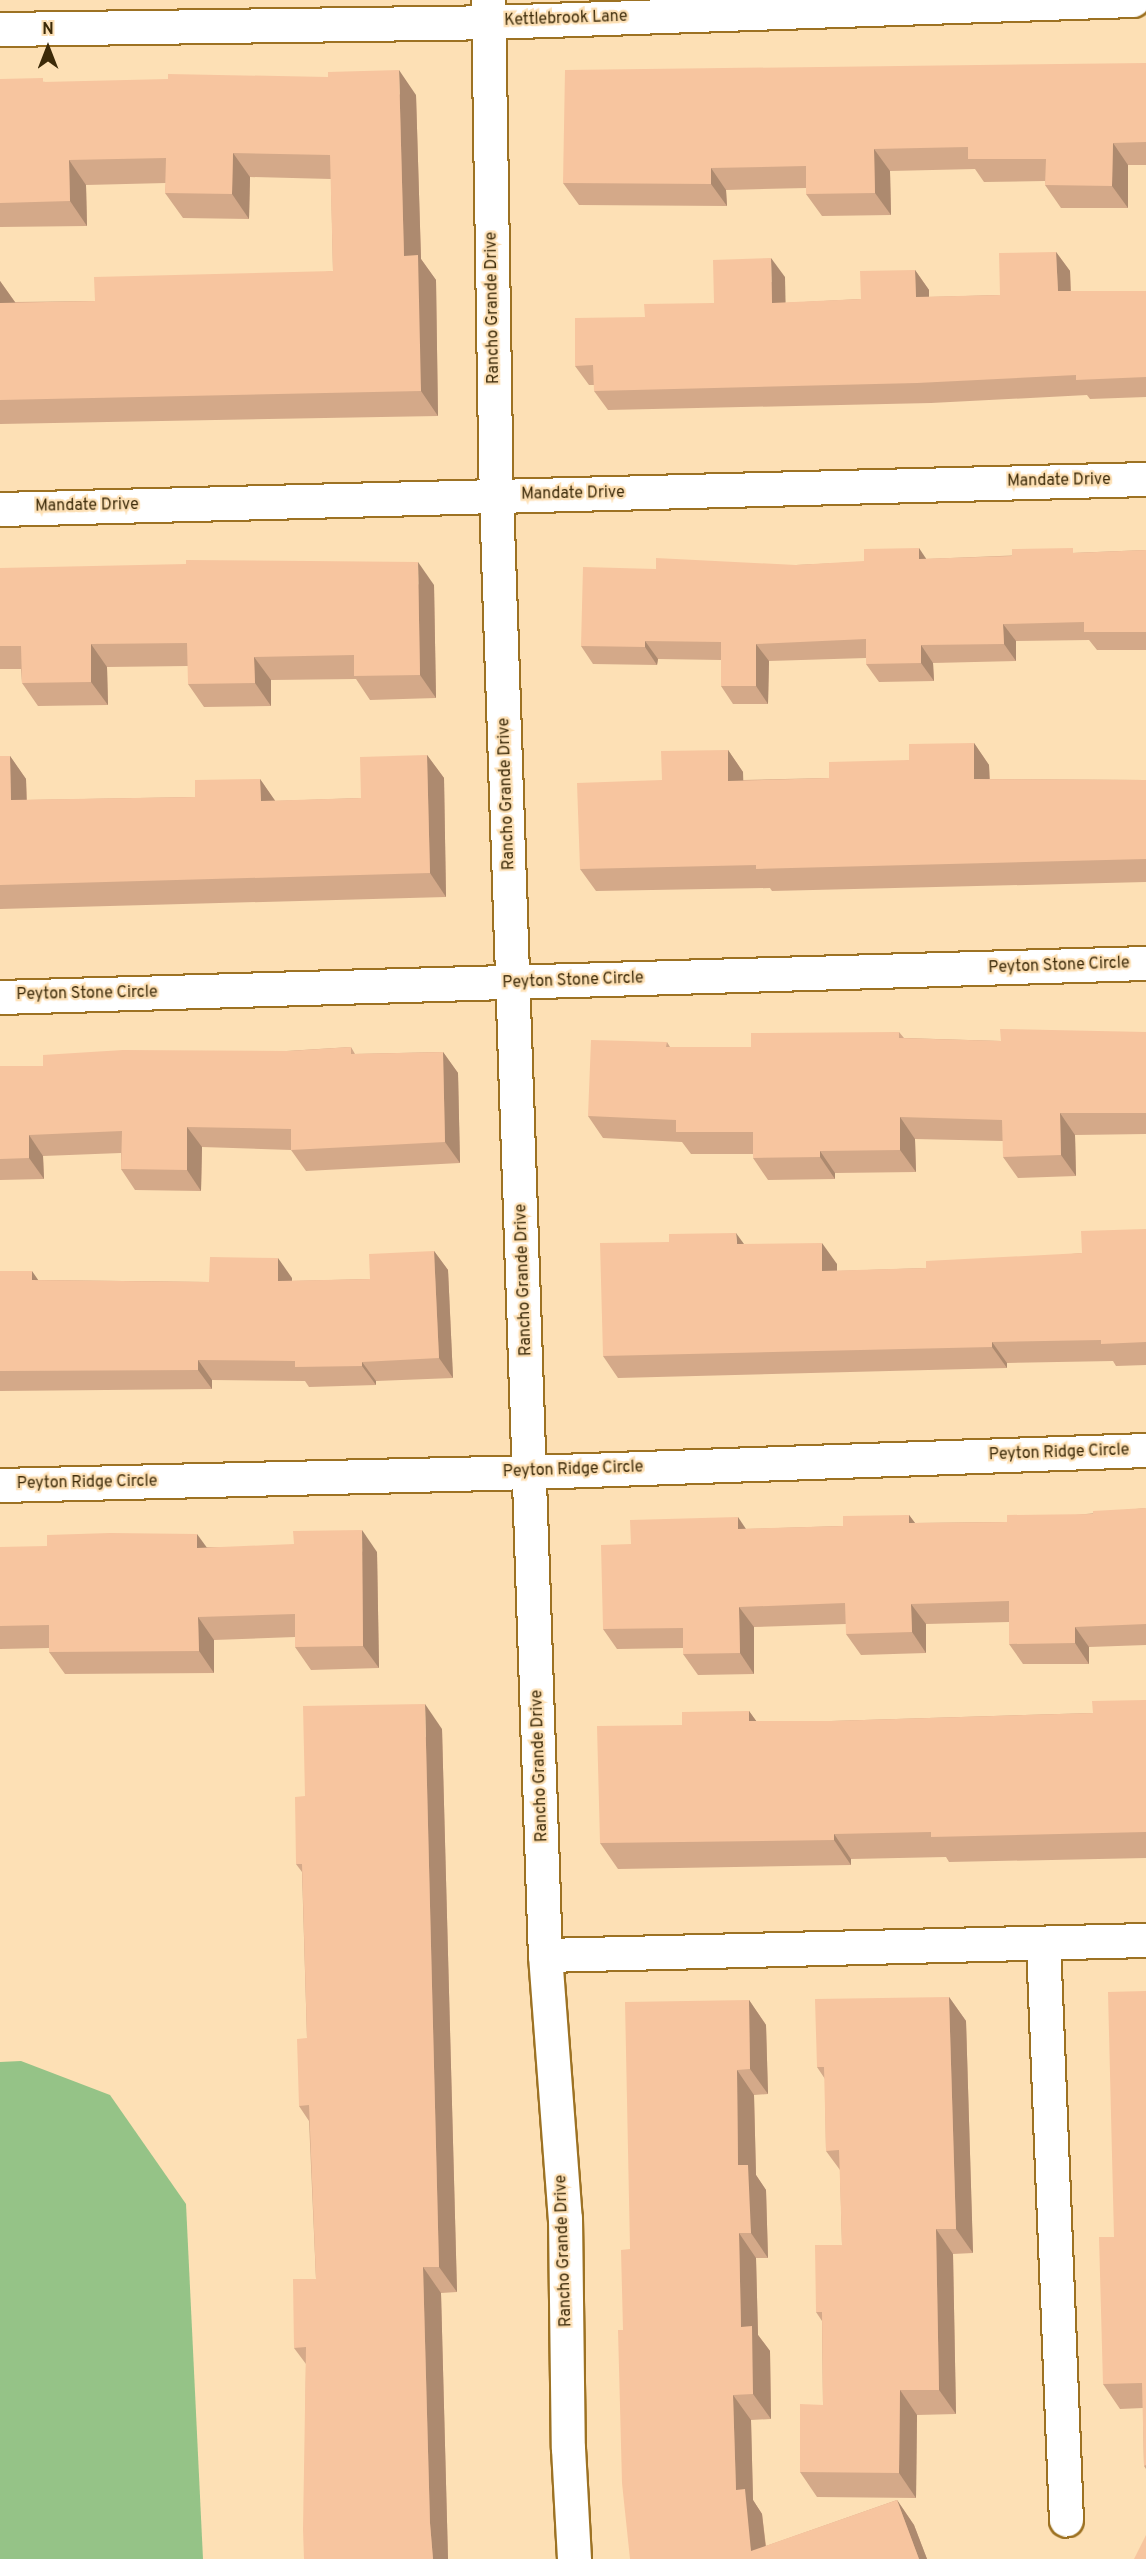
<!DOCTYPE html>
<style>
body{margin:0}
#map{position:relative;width:1146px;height:2559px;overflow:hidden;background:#fde0b5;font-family:Overpass,sans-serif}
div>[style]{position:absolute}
.water>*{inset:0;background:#95c387}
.roads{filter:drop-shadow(2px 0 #9d7223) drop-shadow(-2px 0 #9d7223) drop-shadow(0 2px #9d7223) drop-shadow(0 -2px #9d7223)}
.minor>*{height:33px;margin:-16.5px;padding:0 16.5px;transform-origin:16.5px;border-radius:16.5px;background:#fff}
.wall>*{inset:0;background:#d4a989}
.shaded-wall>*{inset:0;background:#ad8a6f}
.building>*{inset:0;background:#f7c59f}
span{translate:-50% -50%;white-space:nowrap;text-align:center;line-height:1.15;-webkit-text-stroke:4.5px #fde0b5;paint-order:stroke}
.street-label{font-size:16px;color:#3c2a09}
.north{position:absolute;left:18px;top:18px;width:60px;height:60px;-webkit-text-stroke:4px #fde0b5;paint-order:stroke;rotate:0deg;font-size:16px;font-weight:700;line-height:24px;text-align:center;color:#3c2a09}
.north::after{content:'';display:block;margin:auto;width:21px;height:27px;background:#3c2a09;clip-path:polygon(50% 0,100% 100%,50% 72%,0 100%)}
</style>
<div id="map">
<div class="water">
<i style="clip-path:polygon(21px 2061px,110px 2095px,186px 2204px,203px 2559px,0 2559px,0 2062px)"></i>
</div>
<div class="roads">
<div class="minor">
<i style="left:488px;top:0;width:496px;rotate:89.1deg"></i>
<i style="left:496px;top:496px;width:1460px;rotate:88.08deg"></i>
<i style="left:545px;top:1955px;width:264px;rotate:85.7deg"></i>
<i style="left:565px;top:2218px;width:230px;rotate:89.3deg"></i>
<i style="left:568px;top:2448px;width:111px;rotate:86.9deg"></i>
<i style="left:0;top:29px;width:489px;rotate:-0.8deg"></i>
<i style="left:489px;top:22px;width:644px;rotate:-1.96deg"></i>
<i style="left:0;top:509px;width:1146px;rotate:-1.5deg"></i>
<i style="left:0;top:997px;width:1147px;rotate:-1.7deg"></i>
<i style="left:0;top:1485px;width:531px;rotate:-1.4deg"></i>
<i style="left:531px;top:1472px;width:615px;rotate:-2.05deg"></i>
<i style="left:1043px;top:1943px;width:577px;rotate:87.72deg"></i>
<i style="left:545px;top:1955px;width:601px;rotate:-1.43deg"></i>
</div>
</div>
<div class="wall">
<i style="clip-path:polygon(1146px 63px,1146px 165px,1128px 165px,1128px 208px,1061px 208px,1045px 185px,1045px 181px,984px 182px,975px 169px,890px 171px,891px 215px,822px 216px,806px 194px,806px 188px,726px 190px,727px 206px,579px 205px,563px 183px)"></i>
<i style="clip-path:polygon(0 79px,46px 82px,416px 95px,421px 259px,436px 280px,438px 416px,0 424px,0 281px,15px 302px,95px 301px,333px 271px,331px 179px,250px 177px,249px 219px,183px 218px,165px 193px,166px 183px,86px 185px,87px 226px,0 227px)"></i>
<i style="clip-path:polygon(1056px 252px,1070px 271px,1071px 291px,1146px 291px,1146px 397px,1090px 399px,1087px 395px,931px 403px,608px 410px,594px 391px,594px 385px,589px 385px,575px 366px,645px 317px,714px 303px,785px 277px,785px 303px,861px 299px,915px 270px,929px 290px,929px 297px,1000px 295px)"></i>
<i style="clip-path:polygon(1146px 550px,1146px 650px,1097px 650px,1089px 640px,1016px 641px,1016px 661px,933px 663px,934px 681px,879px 682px,866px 664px,866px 658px,769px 661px,768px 704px,733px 704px,721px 686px,721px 660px,658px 659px,657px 665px,593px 664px,581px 646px,656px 569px,796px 565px,926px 559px)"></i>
<i style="clip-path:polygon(0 568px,434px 585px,436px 698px,370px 700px,356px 679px,271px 680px,271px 706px,204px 707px,188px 684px,188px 666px,107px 667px,108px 705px,38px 706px,22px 683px,21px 669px,0 669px)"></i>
<i style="clip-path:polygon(974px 743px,989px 765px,990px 779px,1146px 780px,1146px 882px,772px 891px,770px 888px,596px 891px,580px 869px,662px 780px,728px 750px,743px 772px,743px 780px,829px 778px,909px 760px)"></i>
<i style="clip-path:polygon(427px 755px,444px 778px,446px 897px,0 909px,0 756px,10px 756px,26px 779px,27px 800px,195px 797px,260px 779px,275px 801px,361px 798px)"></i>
<i style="clip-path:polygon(899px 1032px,904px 1038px,1001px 1041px,1146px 1032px,1146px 1134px,1075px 1135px,1076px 1176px,1018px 1178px,1003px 1157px,1003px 1141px,915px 1139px,916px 1172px,835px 1173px,835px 1179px,768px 1180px,753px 1158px,753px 1154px,691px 1154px,682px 1142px,603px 1138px,588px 1116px,667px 1042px,670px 1047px,751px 1047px)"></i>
<i style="clip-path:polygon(351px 1047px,355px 1054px,443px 1052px,458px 1073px,460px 1163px,306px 1171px,291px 1150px,202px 1147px,201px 1191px,135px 1190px,121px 1169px,121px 1153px,43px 1156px,44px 1179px,0 1180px,0 1066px,43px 1066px)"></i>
<i style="clip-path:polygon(1146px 1229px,1146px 1365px,1116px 1366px,1113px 1361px,1007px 1363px,1007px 1368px,618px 1378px,603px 1356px,744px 1244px,837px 1264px,837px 1271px,926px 1268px,1082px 1253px)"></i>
<i style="clip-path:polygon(434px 1251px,448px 1270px,453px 1378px,376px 1381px,376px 1385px,309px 1387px,305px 1381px,212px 1380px,212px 1389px,0 1391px,0 1271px,38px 1280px,209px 1282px,292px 1278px,292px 1281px,370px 1279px)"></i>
<i style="clip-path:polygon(1146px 1508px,1146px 1645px,1089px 1647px,1089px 1664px,1023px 1664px,1009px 1644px,1009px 1622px,926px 1624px,926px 1653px,861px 1655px,846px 1634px,846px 1624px,754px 1627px,754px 1674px,698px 1675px,683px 1654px,683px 1648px,617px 1649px,603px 1629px,631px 1544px,746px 1529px,843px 1526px,909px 1515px,915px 1523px,1007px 1522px)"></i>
<i style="clip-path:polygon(0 1547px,206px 1547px,377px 1552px,379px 1668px,311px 1670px,295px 1647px,295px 1637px,214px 1640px,214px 1673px,65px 1674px,49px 1652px,49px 1648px,0 1649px)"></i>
<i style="clip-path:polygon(1146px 1700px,1146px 1858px,949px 1862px,946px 1857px,851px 1859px,851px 1865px,618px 1869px,600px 1843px,682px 1725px,749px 1711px,756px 1721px,831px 1721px,1093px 1713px)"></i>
<i style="clip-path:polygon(442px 1729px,457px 2292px,441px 2293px,448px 2559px,304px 2559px,306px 2364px,294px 2348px,316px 2279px,309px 2121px,299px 2106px,307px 2038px,302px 1872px,296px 1864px,305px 1796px)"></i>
<i style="clip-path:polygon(1146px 1991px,1146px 2469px,1144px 2466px,1143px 2408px,1120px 2409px,1103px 2384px,1114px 2237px)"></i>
<i style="clip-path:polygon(949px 1997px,966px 2021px,973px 2253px,953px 2254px,956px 2414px,917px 2415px,916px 2498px,817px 2497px,800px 2472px,823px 2405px,822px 2321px,816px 2312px,842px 2245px,840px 2170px,826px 2151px,825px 2079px,817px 2067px)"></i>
<i style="clip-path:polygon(749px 2000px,766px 2025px,768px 2094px,754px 2095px,756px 2175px,766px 2190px,768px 2258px,756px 2258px,758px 2335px,770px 2351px,771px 2419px,751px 2420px,753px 2500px,762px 2514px,766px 2546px,897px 2500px,914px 2525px,927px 2559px,630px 2559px,630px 2249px)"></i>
</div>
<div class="shaded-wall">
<i style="clip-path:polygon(399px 70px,416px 95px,421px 259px,436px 280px,438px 416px,421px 391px,404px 256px)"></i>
<i style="clip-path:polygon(1113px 143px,1128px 165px,1128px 208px,1112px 186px)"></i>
<i style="clip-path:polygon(874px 149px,890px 171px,891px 215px,875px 193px)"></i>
<i style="clip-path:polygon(233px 153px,250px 177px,249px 219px,232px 194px)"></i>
<i style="clip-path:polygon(69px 160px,86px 185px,87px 226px,70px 201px)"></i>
<i style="clip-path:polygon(711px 168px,726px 190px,727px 206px,711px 184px)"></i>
<i style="clip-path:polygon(1056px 252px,1070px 271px,1071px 310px,1058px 291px)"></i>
<i style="clip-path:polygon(771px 258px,785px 277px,786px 322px,772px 303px)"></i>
<i style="clip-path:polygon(915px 270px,929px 290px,929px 316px,916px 297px)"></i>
<i style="clip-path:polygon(0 281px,17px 305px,0 303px)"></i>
<i style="clip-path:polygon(919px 548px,931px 566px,919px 559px)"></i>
<i style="clip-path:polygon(418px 562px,434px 585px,436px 698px,420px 675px)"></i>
<i style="clip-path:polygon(1003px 624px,1016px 641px,1016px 661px,1004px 644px)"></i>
<i style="clip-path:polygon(645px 641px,658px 659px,657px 665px,645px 647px)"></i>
<i style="clip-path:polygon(91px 644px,107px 667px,108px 705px,91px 682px)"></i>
<i style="clip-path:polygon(756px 644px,769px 661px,768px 704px,756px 686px)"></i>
<i style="clip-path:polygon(921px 645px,933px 663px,934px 681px,921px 663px)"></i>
<i style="clip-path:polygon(254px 657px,271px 680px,271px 706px,255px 683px)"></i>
<i style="clip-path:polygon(974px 743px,989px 765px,990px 801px,974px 779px)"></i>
<i style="clip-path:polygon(728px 750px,743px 772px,744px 803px,728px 781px)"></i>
<i style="clip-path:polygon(427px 755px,444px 778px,446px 897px,430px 873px)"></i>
<i style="clip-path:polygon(10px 756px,26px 779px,27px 824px,11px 800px)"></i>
<i style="clip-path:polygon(260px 779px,276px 802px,261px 801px)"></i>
<i style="clip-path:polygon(443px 1052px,458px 1073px,460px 1163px,445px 1142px)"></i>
<i style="clip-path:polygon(1060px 1113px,1075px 1135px,1076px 1176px,1061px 1155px)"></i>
<i style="clip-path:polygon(900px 1117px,915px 1139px,916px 1172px,900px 1150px)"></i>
<i style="clip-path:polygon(187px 1127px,202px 1147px,201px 1191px,187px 1170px)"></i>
<i style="clip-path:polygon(29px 1135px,43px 1156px,44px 1179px,29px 1158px)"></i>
<i style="clip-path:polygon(820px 1151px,835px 1173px,835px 1179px,820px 1157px)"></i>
<i style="clip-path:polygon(736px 1233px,752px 1255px,737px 1244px)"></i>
<i style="clip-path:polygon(822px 1243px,837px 1264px,837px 1293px,822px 1271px)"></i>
<i style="clip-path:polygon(434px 1251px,448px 1270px,453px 1378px,439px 1358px)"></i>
<i style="clip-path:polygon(278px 1258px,292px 1278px,292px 1300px,278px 1281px)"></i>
<i style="clip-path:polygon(32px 1271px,45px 1290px,32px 1280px)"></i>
<i style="clip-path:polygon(992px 1342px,1007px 1363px,1007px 1368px,992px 1347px)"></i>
<i style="clip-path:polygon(198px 1360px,212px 1380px,212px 1389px,198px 1370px)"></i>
<i style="clip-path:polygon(362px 1362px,376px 1381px,376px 1385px,362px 1366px)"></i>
<i style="clip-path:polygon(909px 1515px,924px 1535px,909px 1523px)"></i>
<i style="clip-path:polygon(738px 1517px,752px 1538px,738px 1529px)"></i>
<i style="clip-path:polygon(362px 1530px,377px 1552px,379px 1668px,363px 1646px)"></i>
<i style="clip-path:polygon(197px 1534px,213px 1556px,197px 1548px)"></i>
<i style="clip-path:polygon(911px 1604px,926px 1624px,926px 1653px,912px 1632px)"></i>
<i style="clip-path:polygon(739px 1607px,754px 1627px,754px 1674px,740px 1653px)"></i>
<i style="clip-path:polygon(198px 1617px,214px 1640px,214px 1673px,199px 1651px)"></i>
<i style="clip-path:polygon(1075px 1627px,1089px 1647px,1089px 1664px,1075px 1643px)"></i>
<i style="clip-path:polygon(425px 1704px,442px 1729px,457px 2292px,439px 2267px)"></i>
<i style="clip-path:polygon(749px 1711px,767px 1736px,749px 1721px)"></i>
<i style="clip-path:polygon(834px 1834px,851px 1859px,851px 1865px,834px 1840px)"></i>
<i style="clip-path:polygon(949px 1997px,966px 2021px,973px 2253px,956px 2229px)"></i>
<i style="clip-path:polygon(749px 2000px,766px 2025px,768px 2094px,750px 2069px)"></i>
<i style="clip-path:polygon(737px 2070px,754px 2095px,756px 2175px,766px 2190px,768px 2258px,751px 2233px,738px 2165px)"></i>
<i style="clip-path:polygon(936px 2229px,953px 2254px,956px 2414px,939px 2390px)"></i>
<i style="clip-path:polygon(739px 2233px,756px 2258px,758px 2335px,770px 2351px,771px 2419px,753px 2394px,741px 2327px)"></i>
<i style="clip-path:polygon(423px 2267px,441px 2293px,448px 2559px,433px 2559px,430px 2523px)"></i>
<i style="clip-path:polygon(900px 2390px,917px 2415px,916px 2498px,899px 2473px)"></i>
<i style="clip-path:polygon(733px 2395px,751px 2420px,753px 2500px,762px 2514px,767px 2559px,751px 2551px,736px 2490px)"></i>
<i style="clip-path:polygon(897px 2500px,914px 2525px,927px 2559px,919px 2559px)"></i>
</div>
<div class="building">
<i style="clip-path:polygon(1146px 63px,1146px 142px,1113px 143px,1112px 186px,1045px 185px,1046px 159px,968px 159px,968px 147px,874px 149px,875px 193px,806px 194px,806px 166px,711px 168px,711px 184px,563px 183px,565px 70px)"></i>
<i style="clip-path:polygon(399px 70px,404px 256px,418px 255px,421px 391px,0 400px,0 294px,0 303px,95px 301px,94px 277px,333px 271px,330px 155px,233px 153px,232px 194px,165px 193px,166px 158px,69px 160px,70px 201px,0 203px,0 79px,43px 78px,43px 82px,168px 79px,168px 74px,328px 77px,328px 72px)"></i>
<i style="clip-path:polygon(1056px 252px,1058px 291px,1146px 291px,1146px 377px,1076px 380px,1076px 375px,917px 383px,594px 391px,593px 365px,575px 366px,575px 318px,645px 317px,644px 304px,714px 303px,713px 260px,771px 258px,772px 303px,861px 299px,860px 271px,915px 270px,916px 297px,1000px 295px,999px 253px)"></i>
<i style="clip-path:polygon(919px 548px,919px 559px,1012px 556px,1012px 549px,1073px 548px,1073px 553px,1146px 550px,1146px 632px,1084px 632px,1084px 622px,1003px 624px,1004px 644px,921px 645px,921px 663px,866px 664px,866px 639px,756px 644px,756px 686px,721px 686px,721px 642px,645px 641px,645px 647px,581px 646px,583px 567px,656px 569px,656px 558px,796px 565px,864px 561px,864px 549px)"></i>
<i style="clip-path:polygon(186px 560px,418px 562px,420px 675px,354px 676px,354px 655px,254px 657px,255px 683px,188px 684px,187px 643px,91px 644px,91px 682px,22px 683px,21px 646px,0 646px,0 568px,186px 564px)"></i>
<i style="clip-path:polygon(974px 743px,974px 779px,1146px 780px,1146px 859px,756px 869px,756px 865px,580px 869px,577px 783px,662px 780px,661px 751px,728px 750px,728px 781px,829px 778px,829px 762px,909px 760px,909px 744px)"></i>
<i style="clip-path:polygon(427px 755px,430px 873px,0 885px,0 756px,10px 756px,11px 800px,195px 797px,195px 780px,260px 779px,261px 801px,361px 798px,360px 757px)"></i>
<i style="clip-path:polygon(1000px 1029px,1146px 1032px,1146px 1113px,1060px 1113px,1061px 1155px,1003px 1157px,1002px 1120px,900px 1117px,900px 1150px,820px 1151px,820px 1157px,753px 1158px,753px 1132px,676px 1132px,676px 1120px,588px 1116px,591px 1040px,667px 1042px,666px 1047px,751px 1047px,751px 1033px,899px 1032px,899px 1038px,1001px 1041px)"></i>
<i style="clip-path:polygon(351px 1047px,351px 1054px,443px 1052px,445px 1142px,291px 1150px,291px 1129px,187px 1127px,187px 1170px,121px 1169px,122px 1131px,29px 1135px,29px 1158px,0 1159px,0 1066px,43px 1066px,43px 1055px,123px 1050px,289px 1051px)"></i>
<i style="clip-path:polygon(1146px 1229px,1146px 1342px,1101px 1344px,1101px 1340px,992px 1342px,992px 1347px,603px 1356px,600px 1243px,669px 1242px,669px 1234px,736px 1233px,737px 1244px,822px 1243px,822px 1271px,926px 1268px,926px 1261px,1082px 1253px,1081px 1231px)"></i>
<i style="clip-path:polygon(434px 1251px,439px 1358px,362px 1362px,362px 1366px,295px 1367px,295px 1361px,198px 1360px,198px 1370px,0 1371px,0 1271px,32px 1271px,32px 1280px,209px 1282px,210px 1257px,278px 1258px,278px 1281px,370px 1279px,369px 1254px)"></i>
<i style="clip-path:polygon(1146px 1508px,1146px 1624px,1075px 1627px,1075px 1643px,1009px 1644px,1009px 1601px,911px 1604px,912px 1632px,846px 1634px,845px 1603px,739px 1607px,740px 1653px,683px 1654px,683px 1628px,603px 1629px,601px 1545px,631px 1544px,630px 1520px,738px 1517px,738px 1529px,843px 1526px,843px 1516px,909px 1515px,909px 1523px,1007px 1522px,1007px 1515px,1093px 1514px,1093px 1511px)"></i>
<i style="clip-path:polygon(362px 1530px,363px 1646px,295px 1647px,295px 1614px,198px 1617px,199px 1651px,49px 1652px,49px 1625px,0 1626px,0 1547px,47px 1546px,47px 1535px,110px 1533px,197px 1534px,197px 1548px,294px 1544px,293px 1531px)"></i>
<i style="clip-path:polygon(1146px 1700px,1146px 1832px,931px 1837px,931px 1832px,834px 1834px,834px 1840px,600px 1843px,597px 1726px,682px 1725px,682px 1712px,749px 1711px,749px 1721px,831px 1721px,1093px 1713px,1092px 1701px)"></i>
<i style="clip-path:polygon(425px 1704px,439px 2267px,423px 2267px,430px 2523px,433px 2559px,304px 2559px,303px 2529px,306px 2347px,294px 2348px,293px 2279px,316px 2279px,309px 2105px,299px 2106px,297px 2039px,307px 2038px,302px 1864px,296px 1864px,295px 1797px,305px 1796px,303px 1706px)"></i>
<i style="clip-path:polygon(1146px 1991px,1146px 2465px,1144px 2466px,1142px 2383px,1103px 2384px,1099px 2237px,1114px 2237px,1108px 1992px)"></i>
<i style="clip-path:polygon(949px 1997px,956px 2229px,936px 2229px,939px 2390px,900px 2390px,899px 2473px,800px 2472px,800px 2404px,823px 2405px,822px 2312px,816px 2312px,815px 2245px,842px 2245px,839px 2150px,826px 2151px,824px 2067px,817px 2067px,815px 1999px)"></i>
<i style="clip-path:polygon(749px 2000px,750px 2069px,737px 2070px,738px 2165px,748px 2165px,751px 2233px,739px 2233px,741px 2327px,752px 2326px,753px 2394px,733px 2395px,736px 2490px,745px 2489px,751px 2551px,897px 2500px,919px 2559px,630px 2559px,622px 2483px,618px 2330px,623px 2330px,621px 2250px,630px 2249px,625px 2002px)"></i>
<i style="clip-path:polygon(1146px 2535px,1146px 2559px,1134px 2559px)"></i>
</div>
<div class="street-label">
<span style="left:566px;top:19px;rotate:-2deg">Kettlebrook Lane</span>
<span style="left:493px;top:308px;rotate:-91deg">Rancho Grande Drive</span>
<span style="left:1059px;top:481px;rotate:-1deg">Mandate Drive</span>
<span style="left:573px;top:494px;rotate:-1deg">Mandate Drive</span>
<span style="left:87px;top:506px;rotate:-1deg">Mandate Drive</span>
<span style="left:507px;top:794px;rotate:-92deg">Rancho Grande Drive</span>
<span style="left:1059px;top:966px;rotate:-2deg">Peyton Stone Circle</span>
<span style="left:573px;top:981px;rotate:-2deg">Peyton Stone Circle</span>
<span style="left:87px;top:994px;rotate:-1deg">Peyton Stone Circle</span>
<span style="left:524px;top:1280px;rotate:-92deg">Rancho Grande Drive</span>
<span style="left:1059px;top:1453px;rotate:-2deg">Peyton Ridge Circle</span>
<span style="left:573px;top:1470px;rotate:-2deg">Peyton Ridge Circle</span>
<span style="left:87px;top:1483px;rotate:-1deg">Peyton Ridge Circle</span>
<span style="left:540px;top:1766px;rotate:-92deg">Rancho Grande Drive</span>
<span style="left:564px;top:2251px;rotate:-92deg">Rancho Grande Drive</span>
</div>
<div class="north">N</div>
</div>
